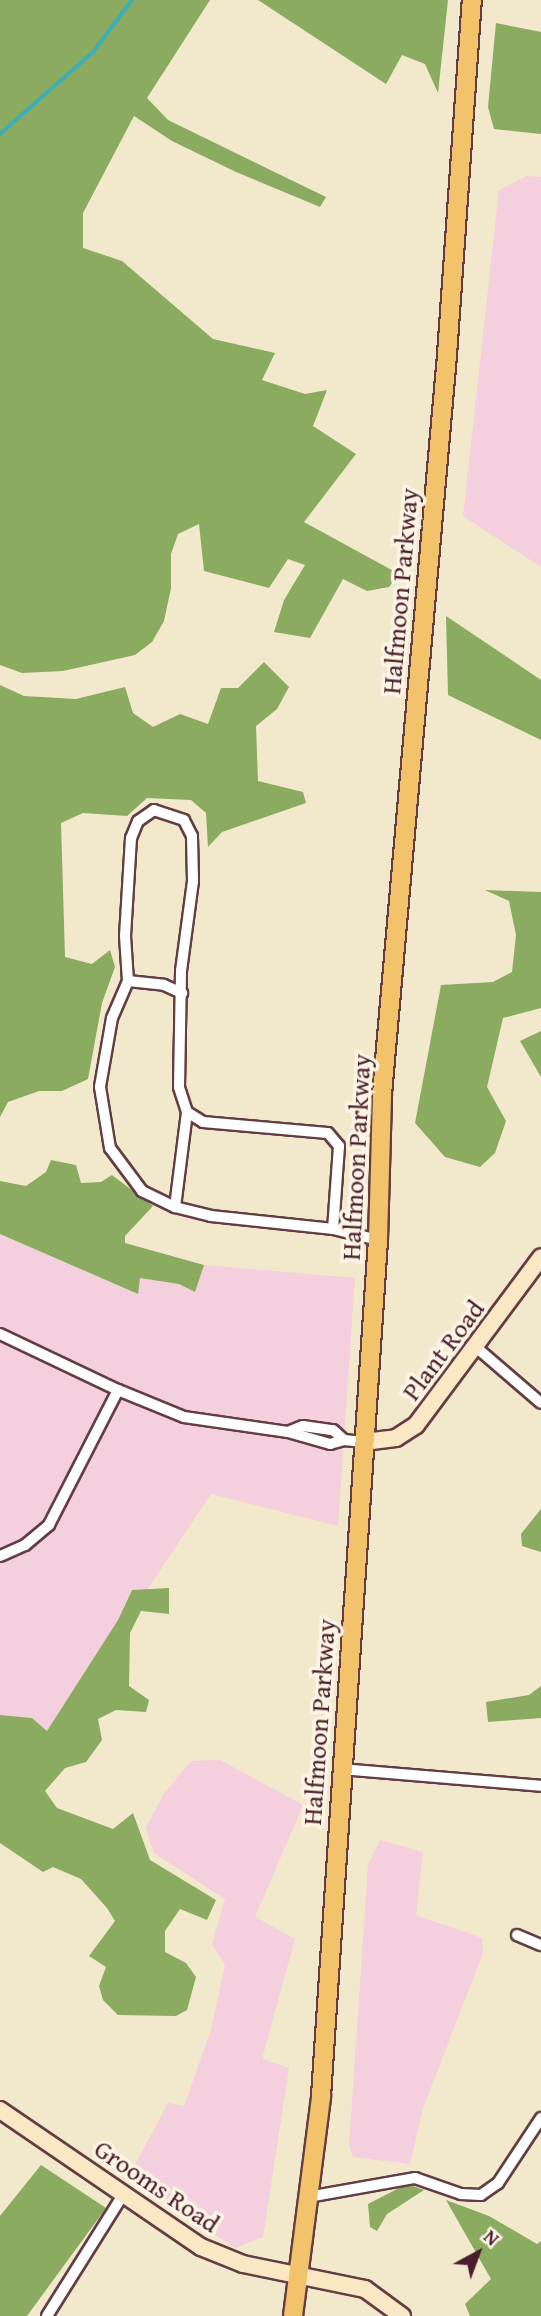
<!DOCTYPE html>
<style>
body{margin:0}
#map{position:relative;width:541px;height:2316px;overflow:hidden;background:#f2e8cc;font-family:"Gentium Book Plus",serif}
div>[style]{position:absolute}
.built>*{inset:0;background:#f4cfdd}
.forest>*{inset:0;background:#8aab60}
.stream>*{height:3.5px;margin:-1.75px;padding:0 1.75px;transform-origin:1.75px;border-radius:1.75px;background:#3eafb6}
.roads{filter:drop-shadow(2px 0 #633d43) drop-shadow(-2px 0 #633d43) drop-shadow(0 2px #633d43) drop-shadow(0 -2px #633d43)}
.street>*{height:10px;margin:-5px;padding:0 5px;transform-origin:5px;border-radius:5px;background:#fff}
.secondary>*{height:16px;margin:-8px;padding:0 8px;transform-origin:8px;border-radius:8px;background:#fae7c3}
.primary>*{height:18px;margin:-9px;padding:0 9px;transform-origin:9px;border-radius:9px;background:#f2c36a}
span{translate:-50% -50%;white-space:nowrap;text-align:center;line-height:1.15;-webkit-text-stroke:7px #fcf5e5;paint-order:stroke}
.street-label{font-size:26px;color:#4a1f2b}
.north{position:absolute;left:443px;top:2218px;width:70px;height:70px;-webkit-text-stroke:5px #fcf5e5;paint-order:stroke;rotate:41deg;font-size:19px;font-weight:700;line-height:28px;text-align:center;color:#4a1f2b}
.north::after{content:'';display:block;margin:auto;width:24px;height:32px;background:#4a1f2b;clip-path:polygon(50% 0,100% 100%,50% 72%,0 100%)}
</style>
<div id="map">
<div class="built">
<i style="clip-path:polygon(527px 176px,541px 177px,541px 567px,463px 516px,499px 190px)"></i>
<i style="clip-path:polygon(0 1234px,137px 1294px,140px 1277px,179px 1284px,195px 1292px,204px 1265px,355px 1278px,338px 1526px,211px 1494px,147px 1590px,131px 1590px,118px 1620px,47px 1731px,32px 1718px,0 1715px)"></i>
<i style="clip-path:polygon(220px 1760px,303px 1805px,255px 1917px,295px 1939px,262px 2059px,289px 2068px,263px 2237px,235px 2248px,128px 2178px,168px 2103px,184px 2106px,211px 2030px,225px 1965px,212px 1944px,225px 1899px,154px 1853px,146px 1828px,163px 1795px,191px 1761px)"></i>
<i style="clip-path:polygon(380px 1840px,423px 1852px,416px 1915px,482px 1938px,483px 1953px,423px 2108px,410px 2164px,353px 2157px,349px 2145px,368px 1865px)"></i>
</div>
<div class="forest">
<i style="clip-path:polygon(0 0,210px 0,147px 98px,168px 120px,326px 197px,320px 207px,236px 172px,172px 141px,134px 116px,83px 213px,83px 248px,122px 261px,213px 339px,275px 353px,262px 380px,305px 394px,327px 390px,313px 426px,356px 454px,304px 522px,399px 574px,389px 587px,367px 591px,343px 579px,310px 638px,274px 632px,284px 600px,305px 565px,288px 559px,269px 588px,204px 571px,199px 524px,178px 534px,171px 554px,171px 588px,164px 621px,152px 642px,135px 655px,63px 671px,22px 673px,0 665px)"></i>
<i style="clip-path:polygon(258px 0,448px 0,438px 93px,425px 64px,402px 55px,386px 84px)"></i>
<i style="clip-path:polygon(496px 23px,541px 32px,541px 134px,494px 129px,488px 107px)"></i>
<i style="clip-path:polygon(446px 616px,541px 680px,541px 740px,448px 695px)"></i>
<i style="clip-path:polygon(264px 662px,289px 687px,277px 709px,256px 726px,258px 781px,303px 792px,306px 803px,222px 832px,208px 847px,206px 813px,191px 800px,147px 798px,127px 816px,83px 813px,61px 823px,65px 957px,92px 964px,110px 950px,115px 967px,102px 1003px,88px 1079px,62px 1091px,39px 1091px,8px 1102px,0 1117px,0 685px,24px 696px,76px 699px,125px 687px,133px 713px,153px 727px,180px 714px,208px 724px,221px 688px,238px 688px)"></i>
<i style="clip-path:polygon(485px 890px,541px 892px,541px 1008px,503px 1018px,487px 1087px,506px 1121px,495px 1153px,480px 1167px,445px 1157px,415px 1123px,441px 985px,493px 982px,512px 972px,516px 935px,509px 901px)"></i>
<i style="clip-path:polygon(541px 1031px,541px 1077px,520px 1041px)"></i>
<i style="clip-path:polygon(51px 1160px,76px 1165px,81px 1183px,101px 1182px,112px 1175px,153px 1206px,125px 1236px,125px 1243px,204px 1265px,195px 1292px,179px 1284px,140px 1278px,138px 1294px,0 1234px,0 1181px,26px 1186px,46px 1172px)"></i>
<i style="clip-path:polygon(541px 1509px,541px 1552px,522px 1546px,521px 1534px)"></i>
<i style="clip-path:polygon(169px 1588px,169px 1614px,141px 1611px,130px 1633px,129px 1686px,149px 1700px,146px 1712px,116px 1710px,98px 1719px,102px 1740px,86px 1762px,65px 1768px,45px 1791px,57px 1808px,113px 1829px,133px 1813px,150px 1860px,216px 1900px,207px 1920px,180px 1909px,165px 1931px,165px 1952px,186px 1963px,196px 1977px,187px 2010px,176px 2016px,118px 2015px,103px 2000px,99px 1986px,106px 1967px,89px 1956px,115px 1921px,107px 1908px,81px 1879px,53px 1867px,43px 1872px,0 1843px,0 1715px,32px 1718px,47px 1731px,118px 1620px,132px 1590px)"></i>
<i style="clip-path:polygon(541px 1686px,541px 1718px,488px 1722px,486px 1702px,529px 1695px)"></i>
<i style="clip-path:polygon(41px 2165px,106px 2208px,27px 2316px,0 2316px,0 2216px)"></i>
<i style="clip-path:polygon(407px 2184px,424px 2190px,387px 2214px,377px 2231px,370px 2227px,368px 2204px)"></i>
<i style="clip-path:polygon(446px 2200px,489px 2216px,537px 2244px,541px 2241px,541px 2316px,470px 2316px,465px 2304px,491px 2279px)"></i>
</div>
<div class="stream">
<i style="left:0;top:134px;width:125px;rotate:-41.4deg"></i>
<i style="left:94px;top:51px;width:64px;rotate:-53.3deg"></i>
</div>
<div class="roads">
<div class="street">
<i style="left:128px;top:981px;width:36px;rotate:6deg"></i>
<i style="left:164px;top:985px;width:20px;rotate:24deg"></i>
<i style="left:187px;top:1112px;width:19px;rotate:32deg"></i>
<i style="left:203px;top:1122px;width:125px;rotate:5deg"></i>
<i style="left:328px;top:1133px;width:17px;rotate:50deg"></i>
<i style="left:339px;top:1146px;width:83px;rotate:94.1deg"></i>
<i style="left:175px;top:1207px;width:96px;rotate:-82.8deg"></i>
<i style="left:187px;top:1112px;width:26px;rotate:-108deg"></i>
<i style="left:179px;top:1087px;width:116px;rotate:-89deg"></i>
<i style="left:181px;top:971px;width:91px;rotate:-82.4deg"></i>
<i style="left:193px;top:881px;width:45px;rotate:-91.3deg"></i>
<i style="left:192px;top:836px;width:18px;rotate:-117deg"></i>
<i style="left:184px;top:820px;width:32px;rotate:-162deg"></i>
<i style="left:154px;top:810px;width:19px;rotate:145deg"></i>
<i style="left:138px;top:821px;width:18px;rotate:112deg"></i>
<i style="left:131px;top:838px;width:98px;rotate:93.5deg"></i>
<i style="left:125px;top:936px;width:45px;rotate:86.2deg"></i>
<i style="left:128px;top:981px;width:40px;rotate:113.4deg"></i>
<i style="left:112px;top:1018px;width:70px;rotate:99.9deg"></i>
<i style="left:100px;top:1087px;width:62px;rotate:80.7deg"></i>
<i style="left:110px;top:1148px;width:54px;rotate:53.3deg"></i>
<i style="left:142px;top:1191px;width:37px;rotate:26deg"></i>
<i style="left:175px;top:1207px;width:37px;rotate:14deg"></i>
<i style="left:211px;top:1216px;width:123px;rotate:6.1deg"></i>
<i style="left:333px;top:1229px;width:46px;rotate:13.7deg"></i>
<i style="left:0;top:1334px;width:131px;rotate:25.4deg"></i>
<i style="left:118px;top:1390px;width:152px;rotate:117.1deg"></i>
<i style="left:49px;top:1525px;width:31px;rotate:140deg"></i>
<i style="left:25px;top:1545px;width:27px;rotate:156deg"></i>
<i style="left:477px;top:1348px;width:84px;rotate:40.7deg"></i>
<i style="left:118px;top:1390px;width:71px;rotate:22.2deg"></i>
<i style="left:184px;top:1417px;width:105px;rotate:8.2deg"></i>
<i style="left:288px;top:1432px;width:44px;rotate:15.9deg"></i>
<i style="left:330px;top:1444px;width:15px;rotate:-16deg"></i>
<i style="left:344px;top:1440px;width:20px;rotate:6deg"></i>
<i style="left:288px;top:1432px;width:16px;rotate:-22deg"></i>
<i style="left:303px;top:1426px;width:30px;rotate:8deg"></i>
<i style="left:333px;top:1430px;width:15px;rotate:42deg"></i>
<i style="left:340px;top:1769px;width:202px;rotate:4.8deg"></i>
<i style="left:517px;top:1935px;width:26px;rotate:23deg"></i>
<i style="left:308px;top:2197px;width:109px;rotate:-10.1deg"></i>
<i style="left:415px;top:2178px;width:49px;rotate:19.2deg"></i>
<i style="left:461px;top:2194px;width:20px;rotate:3deg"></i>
<i style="left:481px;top:2195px;width:21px;rotate:-35deg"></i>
<i style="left:498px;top:2183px;width:78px;rotate:-56.5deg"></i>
<i style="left:47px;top:2316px;width:143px;rotate:-57.9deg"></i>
</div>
<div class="secondary">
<i style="left:364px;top:1442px;width:32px;rotate:-7deg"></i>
<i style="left:396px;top:1438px;width:24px;rotate:-33deg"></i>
<i style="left:416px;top:1425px;width:209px;rotate:-53.3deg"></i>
<i style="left:0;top:2110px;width:243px;rotate:34.3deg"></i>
<i style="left:201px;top:2247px;width:45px;rotate:22deg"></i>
<i style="left:243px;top:2264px;width:125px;rotate:11.6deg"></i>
<i style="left:365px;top:2289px;width:46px;rotate:36.1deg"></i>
</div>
<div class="primary">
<i style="left:293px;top:2316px;width:222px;rotate:-82.7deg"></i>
<i style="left:321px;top:2096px;width:858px;rotate:-86.19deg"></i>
<i style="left:378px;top:1240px;width:146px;rotate:-88.4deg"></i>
<i style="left:382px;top:1094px;width:742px;rotate:-84.97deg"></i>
<i style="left:447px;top:355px;width:356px;rotate:-86deg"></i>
</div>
</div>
<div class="street-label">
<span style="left:400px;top:591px;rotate:-85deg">Halfmoon Parkway</span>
<span style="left:356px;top:1157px;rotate:-87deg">Halfmoon Parkway</span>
<span style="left:443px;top:1350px;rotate:-53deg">Plant Road</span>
<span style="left:319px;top:1722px;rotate:-86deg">Halfmoon Parkway</span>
<span style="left:157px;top:2186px;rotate:34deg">Grooms Road</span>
</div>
<div class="north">N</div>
</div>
